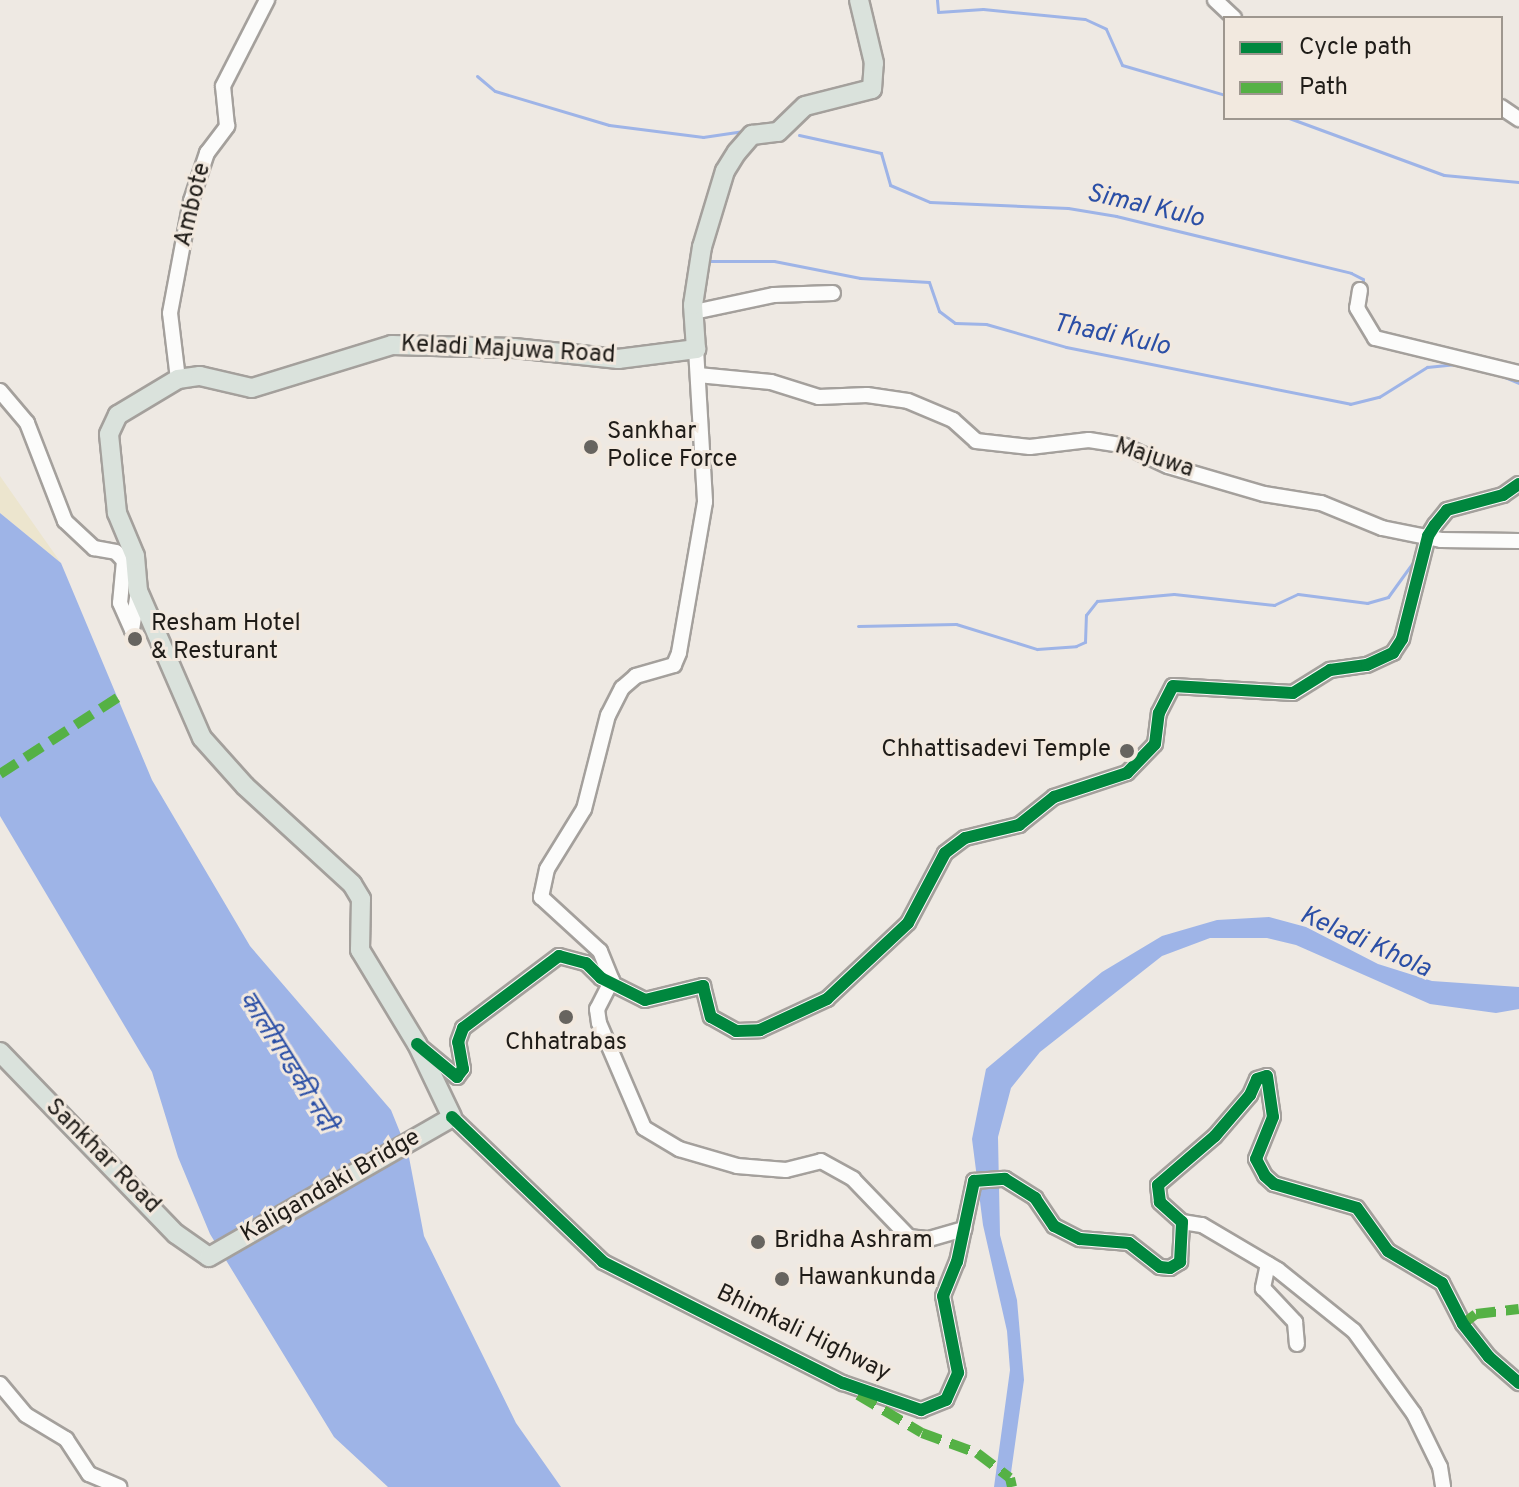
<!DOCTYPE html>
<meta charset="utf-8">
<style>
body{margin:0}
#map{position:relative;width:1519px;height:1487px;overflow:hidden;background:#eee9e3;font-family:Overpass,"Noto Sans Devanagari",sans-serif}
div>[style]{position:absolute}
.sand>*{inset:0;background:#ece5ce}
.water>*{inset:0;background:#9eb4e7}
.stream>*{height:3px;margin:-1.5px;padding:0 1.5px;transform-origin:1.5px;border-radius:1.5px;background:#9eb4e7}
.roads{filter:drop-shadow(2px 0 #a4a09c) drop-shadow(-2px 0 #a4a09c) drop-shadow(0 2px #a4a09c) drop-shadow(0 -2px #a4a09c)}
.minor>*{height:14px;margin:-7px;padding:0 7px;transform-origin:7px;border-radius:7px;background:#fcfcfb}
.major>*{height:18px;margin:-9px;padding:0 9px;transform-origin:9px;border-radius:9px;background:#dae2dc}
.quiet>*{height:10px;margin-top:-5px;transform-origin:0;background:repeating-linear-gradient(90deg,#55b145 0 20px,transparent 0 30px)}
.cycleway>*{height:12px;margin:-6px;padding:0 6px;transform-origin:6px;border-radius:6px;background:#00873e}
.dots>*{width:22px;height:22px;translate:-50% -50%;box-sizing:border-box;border:4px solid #f2e9df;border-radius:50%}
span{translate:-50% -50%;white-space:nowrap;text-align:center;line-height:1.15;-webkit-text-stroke:6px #f2e9df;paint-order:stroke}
.street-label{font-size:24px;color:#1f1c18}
.poi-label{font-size:24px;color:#1f1c18}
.left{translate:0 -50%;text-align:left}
.right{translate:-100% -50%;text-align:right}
.water-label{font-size:26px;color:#2b4fa6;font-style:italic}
.legend{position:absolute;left:1223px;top:16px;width:280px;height:104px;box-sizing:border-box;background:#f2e9df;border:2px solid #9e978f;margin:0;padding:10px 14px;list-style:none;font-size:24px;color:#1f1c18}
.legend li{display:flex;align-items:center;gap:16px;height:40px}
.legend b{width:40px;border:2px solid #9e978f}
</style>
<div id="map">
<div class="sand">
<i style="clip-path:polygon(0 476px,61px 563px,0 513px)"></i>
</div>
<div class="water">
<i style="clip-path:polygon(0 513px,61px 563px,152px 780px,250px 946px,391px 1110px,408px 1152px,424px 1236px,516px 1423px,561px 1487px,388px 1487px,334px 1437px,210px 1234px,178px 1157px,152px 1072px,0 816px)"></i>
<i style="clip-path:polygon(1269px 917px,1306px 927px,1378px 964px,1432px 981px,1519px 987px,1519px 1009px,1496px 1013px,1430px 1004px,1296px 945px,1267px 938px,1210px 938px,1162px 956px,1040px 1052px,1011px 1088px,998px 1137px,1000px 1235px,1017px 1300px,1024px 1380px,1009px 1487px,994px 1487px,1010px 1370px,1007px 1331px,983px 1225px,972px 1139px,986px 1069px,1102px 972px,1162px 936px,1217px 920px)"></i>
</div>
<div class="stream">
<i style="left:937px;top:0;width:12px;rotate:85deg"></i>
<i style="left:938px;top:12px;width:45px;rotate:-3.8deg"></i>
<i style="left:983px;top:9px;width:102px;rotate:5.6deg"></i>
<i style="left:1085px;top:19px;width:23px;rotate:25deg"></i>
<i style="left:1106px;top:29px;width:39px;rotate:66deg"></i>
<i style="left:1122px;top:65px;width:107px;rotate:16.2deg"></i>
<i style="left:477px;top:76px;width:23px;rotate:40deg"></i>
<i style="left:495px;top:91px;width:119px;rotate:16.6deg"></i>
<i style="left:609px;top:125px;width:95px;rotate:7.3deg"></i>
<i style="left:703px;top:137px;width:41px;rotate:-8.3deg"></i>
<i style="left:1289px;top:118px;width:165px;rotate:20.2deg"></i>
<i style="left:1444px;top:175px;width:75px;rotate:5.3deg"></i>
<i style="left:750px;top:127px;width:20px;rotate:-9deg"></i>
<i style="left:799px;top:135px;width:84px;rotate:12.4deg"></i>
<i style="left:881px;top:153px;width:33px;rotate:74deg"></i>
<i style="left:890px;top:185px;width:43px;rotate:23deg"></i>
<i style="left:930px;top:202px;width:138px;rotate:2.5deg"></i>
<i style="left:1068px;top:208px;width:49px;rotate:9.5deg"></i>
<i style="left:1116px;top:216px;width:242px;rotate:13.6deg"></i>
<i style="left:1351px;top:273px;width:13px;rotate:27deg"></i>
<i style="left:1363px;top:279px;width:7px;rotate:90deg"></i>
<i style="left:708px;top:261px;width:66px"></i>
<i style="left:774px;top:261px;width:88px;rotate:11.2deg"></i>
<i style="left:860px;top:278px;width:69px;rotate:3.3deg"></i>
<i style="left:929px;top:282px;width:31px;rotate:71deg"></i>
<i style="left:939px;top:311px;width:20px;rotate:37deg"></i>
<i style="left:955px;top:323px;width:31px;rotate:2deg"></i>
<i style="left:986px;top:324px;width:83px;rotate:16deg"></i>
<i style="left:1066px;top:347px;width:290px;rotate:11.3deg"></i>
<i style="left:1350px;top:404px;width:30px;rotate:-14deg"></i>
<i style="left:1379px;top:397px;width:57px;rotate:-32deg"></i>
<i style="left:1427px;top:367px;width:27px;rotate:-6deg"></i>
<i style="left:1357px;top:321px;width:22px;rotate:60deg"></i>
<i style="left:1500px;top:375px;width:21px;rotate:23deg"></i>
<i style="left:858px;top:626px;width:98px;rotate:-1.2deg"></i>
<i style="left:956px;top:624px;width:85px;rotate:17.2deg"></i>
<i style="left:1037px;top:649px;width:39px;rotate:-4deg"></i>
<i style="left:1076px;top:646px;width:10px;rotate:-24deg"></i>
<i style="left:1085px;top:642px;width:27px;rotate:-88deg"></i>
<i style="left:1086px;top:615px;width:18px;rotate:-52deg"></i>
<i style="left:1097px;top:601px;width:77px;rotate:-5.2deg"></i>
<i style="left:1174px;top:594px;width:101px;rotate:6.3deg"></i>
<i style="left:1274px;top:605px;width:26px;rotate:-25deg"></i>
<i style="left:1298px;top:594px;width:70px;rotate:7.4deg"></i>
<i style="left:1367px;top:603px;width:22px;rotate:-16deg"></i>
<i style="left:1388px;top:597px;width:48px;rotate:-54.3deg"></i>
</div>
<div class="roads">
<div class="minor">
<i style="left:1215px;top:0;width:26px;rotate:43deg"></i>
<i style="left:1501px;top:107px;width:22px;rotate:34deg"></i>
<i style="left:1360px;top:290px;width:18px;rotate:99deg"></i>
<i style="left:1357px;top:308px;width:35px;rotate:59deg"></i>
<i style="left:1375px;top:338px;width:148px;rotate:13.7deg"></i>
<i style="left:694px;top:312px;width:82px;rotate:-12deg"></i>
<i style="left:774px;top:295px;width:59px;rotate:-1.9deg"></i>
<i style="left:696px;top:349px;width:153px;rotate:86.6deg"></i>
<i style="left:705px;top:502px;width:153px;rotate:99.8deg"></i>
<i style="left:679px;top:653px;width:13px;rotate:113deg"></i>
<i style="left:674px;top:665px;width:40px;rotate:164deg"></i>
<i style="left:636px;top:676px;width:18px;rotate:139deg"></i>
<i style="left:622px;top:688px;width:30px;rotate:117deg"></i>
<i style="left:608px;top:715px;width:97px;rotate:104.3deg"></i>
<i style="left:584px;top:809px;width:70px;rotate:121.7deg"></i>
<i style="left:547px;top:869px;width:29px;rotate:102deg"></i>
<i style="left:541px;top:897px;width:80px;rotate:42.5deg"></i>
<i style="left:600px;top:951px;width:31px;rotate:68deg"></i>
<i style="left:612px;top:980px;width:33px;rotate:117deg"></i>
<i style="left:597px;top:1009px;width:14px;rotate:82deg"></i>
<i style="left:599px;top:1023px;width:114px;rotate:66.8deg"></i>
<i style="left:644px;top:1128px;width:41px;rotate:31deg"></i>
<i style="left:679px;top:1149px;width:60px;rotate:16.3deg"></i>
<i style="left:737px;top:1166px;width:49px;rotate:4.7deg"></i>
<i style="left:786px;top:1170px;width:36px;rotate:-14deg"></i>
<i style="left:821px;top:1161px;width:37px;rotate:29deg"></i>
<i style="left:853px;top:1179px;width:81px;rotate:46deg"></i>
<i style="left:909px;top:1237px;width:20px;rotate:6deg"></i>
<i style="left:929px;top:1239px;width:37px;rotate:-16deg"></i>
<i style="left:698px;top:375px;width:73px;rotate:5.5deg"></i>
<i style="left:771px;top:382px;width:50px;rotate:17.4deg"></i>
<i style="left:819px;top:397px;width:48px;rotate:-2.4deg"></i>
<i style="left:867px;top:395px;width:41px;rotate:8.3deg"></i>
<i style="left:908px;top:401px;width:49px;rotate:22.9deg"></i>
<i style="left:953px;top:420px;width:31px;rotate:42deg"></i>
<i style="left:976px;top:441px;width:54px;rotate:6.3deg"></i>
<i style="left:1030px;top:447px;width:59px;rotate:-6.8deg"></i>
<i style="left:1089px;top:440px;width:36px;rotate:9deg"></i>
<i style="left:1125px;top:446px;width:47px;rotate:24.9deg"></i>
<i style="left:1168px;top:466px;width:100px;rotate:16.3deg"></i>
<i style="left:1264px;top:494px;width:58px;rotate:9deg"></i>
<i style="left:1321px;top:503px;width:66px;rotate:22.3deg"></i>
<i style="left:1382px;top:528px;width:60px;rotate:11.5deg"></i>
<i style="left:1441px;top:540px;width:78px;rotate:0.7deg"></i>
<i style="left:178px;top:379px;width:66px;rotate:-96.9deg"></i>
<i style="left:170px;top:313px;width:114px;rotate:-79.4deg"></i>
<i style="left:191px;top:201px;width:51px;rotate:-71.6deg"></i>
<i style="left:207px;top:153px;width:34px;rotate:-53deg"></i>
<i style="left:227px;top:126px;width:40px;rotate:-95.7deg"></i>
<i style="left:223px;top:86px;width:97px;rotate:-62.9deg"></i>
<i style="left:0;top:391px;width:42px;rotate:49.8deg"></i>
<i style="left:27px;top:423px;width:105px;rotate:68.8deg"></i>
<i style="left:65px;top:521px;width:40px;rotate:43deg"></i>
<i style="left:94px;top:548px;width:22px;rotate:10deg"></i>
<i style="left:116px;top:552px;width:12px;rotate:48deg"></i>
<i style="left:124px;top:561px;width:42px;rotate:95.4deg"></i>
<i style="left:120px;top:603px;width:30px;rotate:66deg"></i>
<i style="left:132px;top:630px;width:38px;rotate:-81deg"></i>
<i style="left:417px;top:1044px;width:52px;rotate:39.5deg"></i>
<i style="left:457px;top:1077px;width:10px;rotate:-53deg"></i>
<i style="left:463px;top:1069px;width:27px;rotate:-100deg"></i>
<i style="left:458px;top:1042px;width:15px;rotate:-70deg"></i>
<i style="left:463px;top:1028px;width:120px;rotate:-36.9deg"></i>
<i style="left:559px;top:956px;width:28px;rotate:15deg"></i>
<i style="left:586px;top:963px;width:21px;rotate:45deg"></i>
<i style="left:601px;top:978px;width:49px;rotate:26.6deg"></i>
<i style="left:645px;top:1000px;width:60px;rotate:-13.6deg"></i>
<i style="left:703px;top:986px;width:32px;rotate:76deg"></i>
<i style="left:711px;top:1017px;width:29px;rotate:29deg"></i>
<i style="left:736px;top:1031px;width:24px;rotate:-2deg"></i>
<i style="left:760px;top:1030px;width:74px;rotate:-24.8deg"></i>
<i style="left:827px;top:999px;width:111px;rotate:-43.2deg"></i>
<i style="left:908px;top:923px;width:79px;rotate:-62.1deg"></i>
<i style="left:945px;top:853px;width:25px;rotate:-37deg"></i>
<i style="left:965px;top:838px;width:56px;rotate:-13.5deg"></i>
<i style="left:1019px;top:825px;width:45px;rotate:-38.7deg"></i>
<i style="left:1054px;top:797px;width:77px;rotate:-18.2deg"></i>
<i style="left:1127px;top:773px;width:40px;rotate:-46deg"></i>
<i style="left:1155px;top:744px;width:31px;rotate:-83deg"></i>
<i style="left:1159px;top:713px;width:30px;rotate:-63deg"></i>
<i style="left:1173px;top:686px;width:120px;rotate:3.3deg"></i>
<i style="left:1293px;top:693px;width:44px;rotate:-31.9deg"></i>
<i style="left:1330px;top:670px;width:37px;rotate:-8deg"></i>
<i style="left:1367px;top:665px;width:29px;rotate:-25deg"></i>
<i style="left:1393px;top:653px;width:17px;rotate:-57deg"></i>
<i style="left:1402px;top:639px;width:106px;rotate:-75.8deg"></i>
<i style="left:1428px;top:536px;width:13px;rotate:-58deg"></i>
<i style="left:1435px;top:525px;width:19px;rotate:-51deg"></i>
<i style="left:1447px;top:510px;width:58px;rotate:-15deg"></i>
<i style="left:1503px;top:495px;width:19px;rotate:-35deg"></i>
<i style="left:452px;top:1117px;width:209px;rotate:43.8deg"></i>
<i style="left:603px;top:1262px;width:269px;rotate:26.8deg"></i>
<i style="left:843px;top:1383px;width:83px;rotate:19.1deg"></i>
<i style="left:921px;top:1410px;width:27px;rotate:-22deg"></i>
<i style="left:946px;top:1400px;width:30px;rotate:-66deg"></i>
<i style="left:958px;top:1373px;width:78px;rotate:-101deg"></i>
<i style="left:943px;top:1296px;width:37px;rotate:-68deg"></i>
<i style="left:957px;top:1262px;width:83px;rotate:-78.1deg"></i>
<i style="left:974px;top:1181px;width:31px;rotate:-4deg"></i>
<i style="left:1005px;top:1179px;width:36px;rotate:32deg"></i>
<i style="left:1035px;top:1198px;width:34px;rotate:56deg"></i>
<i style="left:1054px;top:1226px;width:29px;rotate:27deg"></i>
<i style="left:1080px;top:1239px;width:49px;rotate:4.7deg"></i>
<i style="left:1129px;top:1243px;width:39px;rotate:38deg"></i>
<i style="left:1160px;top:1267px;width:10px;rotate:6deg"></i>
<i style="left:1170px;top:1268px;width:12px;rotate:-31deg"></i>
<i style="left:1180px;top:1262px;width:40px;rotate:-87.1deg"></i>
<i style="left:1182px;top:1222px;width:30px;rotate:-138deg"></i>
<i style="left:1160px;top:1202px;width:17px;rotate:-97deg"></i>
<i style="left:1158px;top:1185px;width:75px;rotate:-40.7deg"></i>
<i style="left:1215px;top:1136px;width:54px;rotate:-49.5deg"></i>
<i style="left:1250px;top:1095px;width:17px;rotate:-66deg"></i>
<i style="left:1257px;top:1079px;width:10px;rotate:-17deg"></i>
<i style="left:1267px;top:1076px;width:41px;rotate:81.7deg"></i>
<i style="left:1273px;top:1117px;width:45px;rotate:112deg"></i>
<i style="left:1256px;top:1159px;width:19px;rotate:62deg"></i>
<i style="left:1265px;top:1176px;width:12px;rotate:42deg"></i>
<i style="left:1274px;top:1184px;width:86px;rotate:16.1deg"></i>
<i style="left:1357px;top:1208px;width:53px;rotate:54.2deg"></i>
<i style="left:1388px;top:1251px;width:63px;rotate:30.7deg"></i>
<i style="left:1442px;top:1283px;width:46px;rotate:62.9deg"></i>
<i style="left:1463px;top:1324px;width:42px;rotate:51.8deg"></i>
<i style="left:1489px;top:1357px;width:40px;rotate:41deg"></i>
<i style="left:1182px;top:1222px;width:20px;rotate:9deg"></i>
<i style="left:1202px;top:1225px;width:88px;rotate:30.6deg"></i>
<i style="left:1278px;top:1270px;width:97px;rotate:38.8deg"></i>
<i style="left:1354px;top:1331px;width:102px;rotate:54.1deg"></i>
<i style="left:1414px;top:1414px;width:59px;rotate:63.9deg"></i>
<i style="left:1440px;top:1467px;width:20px;rotate:81deg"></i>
<i style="left:1268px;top:1264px;width:25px;rotate:102deg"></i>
<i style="left:1263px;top:1288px;width:47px;rotate:46.7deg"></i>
<i style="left:1295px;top:1322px;width:22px;rotate:85deg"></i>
<i style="left:0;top:1384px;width:40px;rotate:50deg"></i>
<i style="left:26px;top:1415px;width:47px;rotate:31deg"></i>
<i style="left:66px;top:1439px;width:42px;rotate:56.7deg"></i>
<i style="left:89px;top:1474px;width:33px;rotate:23deg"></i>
</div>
<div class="major">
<i style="left:0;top:1052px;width:253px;rotate:46deg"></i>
<i style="left:176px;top:1234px;width:40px;rotate:34.9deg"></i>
<i style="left:209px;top:1257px;width:280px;rotate:-29.9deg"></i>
<i style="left:452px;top:1117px;width:81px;rotate:-115.6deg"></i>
<i style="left:417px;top:1044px;width:110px;rotate:-121.2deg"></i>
<i style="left:360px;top:950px;width:51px;rotate:-88.9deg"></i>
<i style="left:361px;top:899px;width:17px;rotate:-121deg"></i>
<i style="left:352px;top:884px;width:145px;rotate:-137.5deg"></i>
<i style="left:245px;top:786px;width:64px;rotate:-131.9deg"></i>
<i style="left:202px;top:738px;width:160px;rotate:-113.5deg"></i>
<i style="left:138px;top:591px;width:35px;rotate:-95deg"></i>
<i style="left:135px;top:556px;width:47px;rotate:-112.7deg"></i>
<i style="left:117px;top:513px;width:79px;rotate:-95.8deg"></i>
<i style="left:109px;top:434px;width:21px;rotate:-65deg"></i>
<i style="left:118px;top:415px;width:70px;rotate:-31deg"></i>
<i style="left:178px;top:379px;width:22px;rotate:-8deg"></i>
<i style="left:200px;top:376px;width:53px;rotate:13deg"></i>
<i style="left:252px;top:388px;width:146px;rotate:-17.1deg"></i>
<i style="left:392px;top:345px;width:122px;rotate:1.4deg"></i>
<i style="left:514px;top:348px;width:105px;rotate:6deg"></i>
<i style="left:618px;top:359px;width:79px;rotate:-7.3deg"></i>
<i style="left:696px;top:349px;width:44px;rotate:-93.9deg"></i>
<i style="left:693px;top:305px;width:59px;rotate:-81.2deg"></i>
<i style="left:702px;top:247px;width:79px;rotate:-73.2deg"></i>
<i style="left:725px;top:171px;width:22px;rotate:-58deg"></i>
<i style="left:737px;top:152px;width:23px;rotate:-49deg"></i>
<i style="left:752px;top:135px;width:26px;rotate:-7deg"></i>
<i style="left:778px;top:132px;width:37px;rotate:-44deg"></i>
<i style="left:805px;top:106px;width:69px;rotate:-14.2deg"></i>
<i style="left:872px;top:89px;width:26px;rotate:-86deg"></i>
<i style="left:874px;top:63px;width:65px;rotate:-103.4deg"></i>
</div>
</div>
<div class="quiet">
<i style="left:0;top:774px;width:143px;rotate:-33deg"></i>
<i style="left:1463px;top:1324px;width:16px;rotate:-38deg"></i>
<i style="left:1476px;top:1314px;width:43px;rotate:-6.6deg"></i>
<i style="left:858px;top:1395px;width:74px;rotate:30.7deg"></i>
<i style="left:922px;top:1433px;width:59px;rotate:20deg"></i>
<i style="left:977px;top:1453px;width:41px;rotate:37.1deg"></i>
<i style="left:1010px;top:1478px;width:9px;rotate:77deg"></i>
</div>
<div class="cycleway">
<i style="left:417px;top:1044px;width:52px;rotate:39.5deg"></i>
<i style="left:457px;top:1077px;width:10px;rotate:-53deg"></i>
<i style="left:463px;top:1069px;width:27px;rotate:-100deg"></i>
<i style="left:458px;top:1042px;width:15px;rotate:-70deg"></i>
<i style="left:463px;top:1028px;width:120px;rotate:-36.9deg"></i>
<i style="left:559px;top:956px;width:28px;rotate:15deg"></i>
<i style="left:586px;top:963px;width:21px;rotate:45deg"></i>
<i style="left:601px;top:978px;width:49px;rotate:26.6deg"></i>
<i style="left:645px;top:1000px;width:60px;rotate:-13.6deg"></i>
<i style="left:703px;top:986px;width:32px;rotate:76deg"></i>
<i style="left:711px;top:1017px;width:29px;rotate:29deg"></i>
<i style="left:736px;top:1031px;width:24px;rotate:-2deg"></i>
<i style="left:760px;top:1030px;width:74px;rotate:-24.8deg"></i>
<i style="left:827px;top:999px;width:111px;rotate:-43.2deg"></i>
<i style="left:908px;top:923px;width:79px;rotate:-62.1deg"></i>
<i style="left:945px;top:853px;width:25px;rotate:-37deg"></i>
<i style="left:965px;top:838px;width:56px;rotate:-13.5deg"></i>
<i style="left:1019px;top:825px;width:45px;rotate:-38.7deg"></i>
<i style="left:1054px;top:797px;width:77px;rotate:-18.2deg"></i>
<i style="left:1127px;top:773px;width:40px;rotate:-46deg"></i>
<i style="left:1155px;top:744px;width:31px;rotate:-83deg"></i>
<i style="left:1159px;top:713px;width:30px;rotate:-63deg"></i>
<i style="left:1173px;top:686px;width:120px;rotate:3.3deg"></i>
<i style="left:1293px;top:693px;width:44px;rotate:-31.9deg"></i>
<i style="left:1330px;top:670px;width:37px;rotate:-8deg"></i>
<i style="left:1367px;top:665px;width:29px;rotate:-25deg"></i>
<i style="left:1393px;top:653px;width:17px;rotate:-57deg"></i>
<i style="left:1402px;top:639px;width:106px;rotate:-75.8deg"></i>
<i style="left:1428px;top:536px;width:13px;rotate:-58deg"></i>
<i style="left:1435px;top:525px;width:19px;rotate:-51deg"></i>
<i style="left:1447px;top:510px;width:58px;rotate:-15deg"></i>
<i style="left:1503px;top:495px;width:19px;rotate:-35deg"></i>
<i style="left:452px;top:1117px;width:209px;rotate:43.8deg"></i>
<i style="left:603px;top:1262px;width:269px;rotate:26.8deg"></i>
<i style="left:843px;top:1383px;width:83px;rotate:19.1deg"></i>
<i style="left:921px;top:1410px;width:27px;rotate:-22deg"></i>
<i style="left:946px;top:1400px;width:30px;rotate:-66deg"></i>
<i style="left:958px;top:1373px;width:78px;rotate:-101deg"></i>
<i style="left:943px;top:1296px;width:37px;rotate:-68deg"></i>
<i style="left:957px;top:1262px;width:83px;rotate:-78.1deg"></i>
<i style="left:974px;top:1181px;width:31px;rotate:-4deg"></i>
<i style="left:1005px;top:1179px;width:36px;rotate:32deg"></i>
<i style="left:1035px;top:1198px;width:34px;rotate:56deg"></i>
<i style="left:1054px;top:1226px;width:29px;rotate:27deg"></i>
<i style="left:1080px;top:1239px;width:49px;rotate:4.7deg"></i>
<i style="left:1129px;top:1243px;width:39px;rotate:38deg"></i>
<i style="left:1160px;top:1267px;width:10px;rotate:6deg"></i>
<i style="left:1170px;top:1268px;width:12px;rotate:-31deg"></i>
<i style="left:1180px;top:1262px;width:40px;rotate:-87.1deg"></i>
<i style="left:1182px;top:1222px;width:30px;rotate:-138deg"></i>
<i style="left:1160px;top:1202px;width:17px;rotate:-97deg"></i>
<i style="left:1158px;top:1185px;width:75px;rotate:-40.7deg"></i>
<i style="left:1215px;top:1136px;width:54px;rotate:-49.5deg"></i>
<i style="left:1250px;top:1095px;width:17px;rotate:-66deg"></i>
<i style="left:1257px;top:1079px;width:10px;rotate:-17deg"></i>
<i style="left:1267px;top:1076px;width:41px;rotate:81.7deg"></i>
<i style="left:1273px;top:1117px;width:45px;rotate:112deg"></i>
<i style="left:1256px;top:1159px;width:19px;rotate:62deg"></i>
<i style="left:1265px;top:1176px;width:12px;rotate:42deg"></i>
<i style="left:1274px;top:1184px;width:86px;rotate:16.1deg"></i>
<i style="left:1357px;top:1208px;width:53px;rotate:54.2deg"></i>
<i style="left:1388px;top:1251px;width:63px;rotate:30.7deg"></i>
<i style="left:1442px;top:1283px;width:46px;rotate:62.9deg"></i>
<i style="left:1463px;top:1324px;width:42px;rotate:51.8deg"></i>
<i style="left:1489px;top:1357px;width:40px;rotate:41deg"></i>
</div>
<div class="dots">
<i style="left:591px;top:447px;background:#67645f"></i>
<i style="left:135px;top:639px;background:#67645f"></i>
<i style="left:1127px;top:751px;background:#67645f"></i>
<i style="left:566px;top:1017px;background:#67645f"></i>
<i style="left:758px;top:1242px;background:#67645f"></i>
<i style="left:782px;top:1279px;background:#67645f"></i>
</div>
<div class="street-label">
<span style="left:194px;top:205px;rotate:-76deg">Ambote</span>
<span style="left:508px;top:351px;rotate:3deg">Keladi Majuwa Road</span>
<span style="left:1154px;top:459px;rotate:18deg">Majuwa</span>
<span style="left:102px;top:1157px;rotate:45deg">Sankhar Road</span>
<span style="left:331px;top:1187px;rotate:-30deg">Kaligandaki Bridge</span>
<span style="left:803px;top:1334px;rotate:26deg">Bhimkali Highway</span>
</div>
<div class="poi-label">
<span class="left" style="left:607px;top:447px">Sankhar<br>Police Force</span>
<span class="left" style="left:151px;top:639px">Resham Hotel<br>&amp; Resturant</span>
<span class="right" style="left:1111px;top:751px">Chhattisadevi Temple</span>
<span style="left:566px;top:1044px">Chhatrabas</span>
<span class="left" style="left:774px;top:1242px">Bridha Ashram</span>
<span class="left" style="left:798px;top:1279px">Hawankunda</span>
</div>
<div class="water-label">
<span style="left:1145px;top:207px;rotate:13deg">Simal Kulo</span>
<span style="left:1111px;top:336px;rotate:12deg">Thadi Kulo</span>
<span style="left:1365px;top:943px;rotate:24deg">Keladi Khola</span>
<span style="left:286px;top:1062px;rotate:58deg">कालीगण्डकी नदी</span>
</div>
<ul class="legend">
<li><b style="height:10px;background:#00873e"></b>Cycle path</li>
<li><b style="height:10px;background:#55b145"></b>Path</li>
</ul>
</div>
